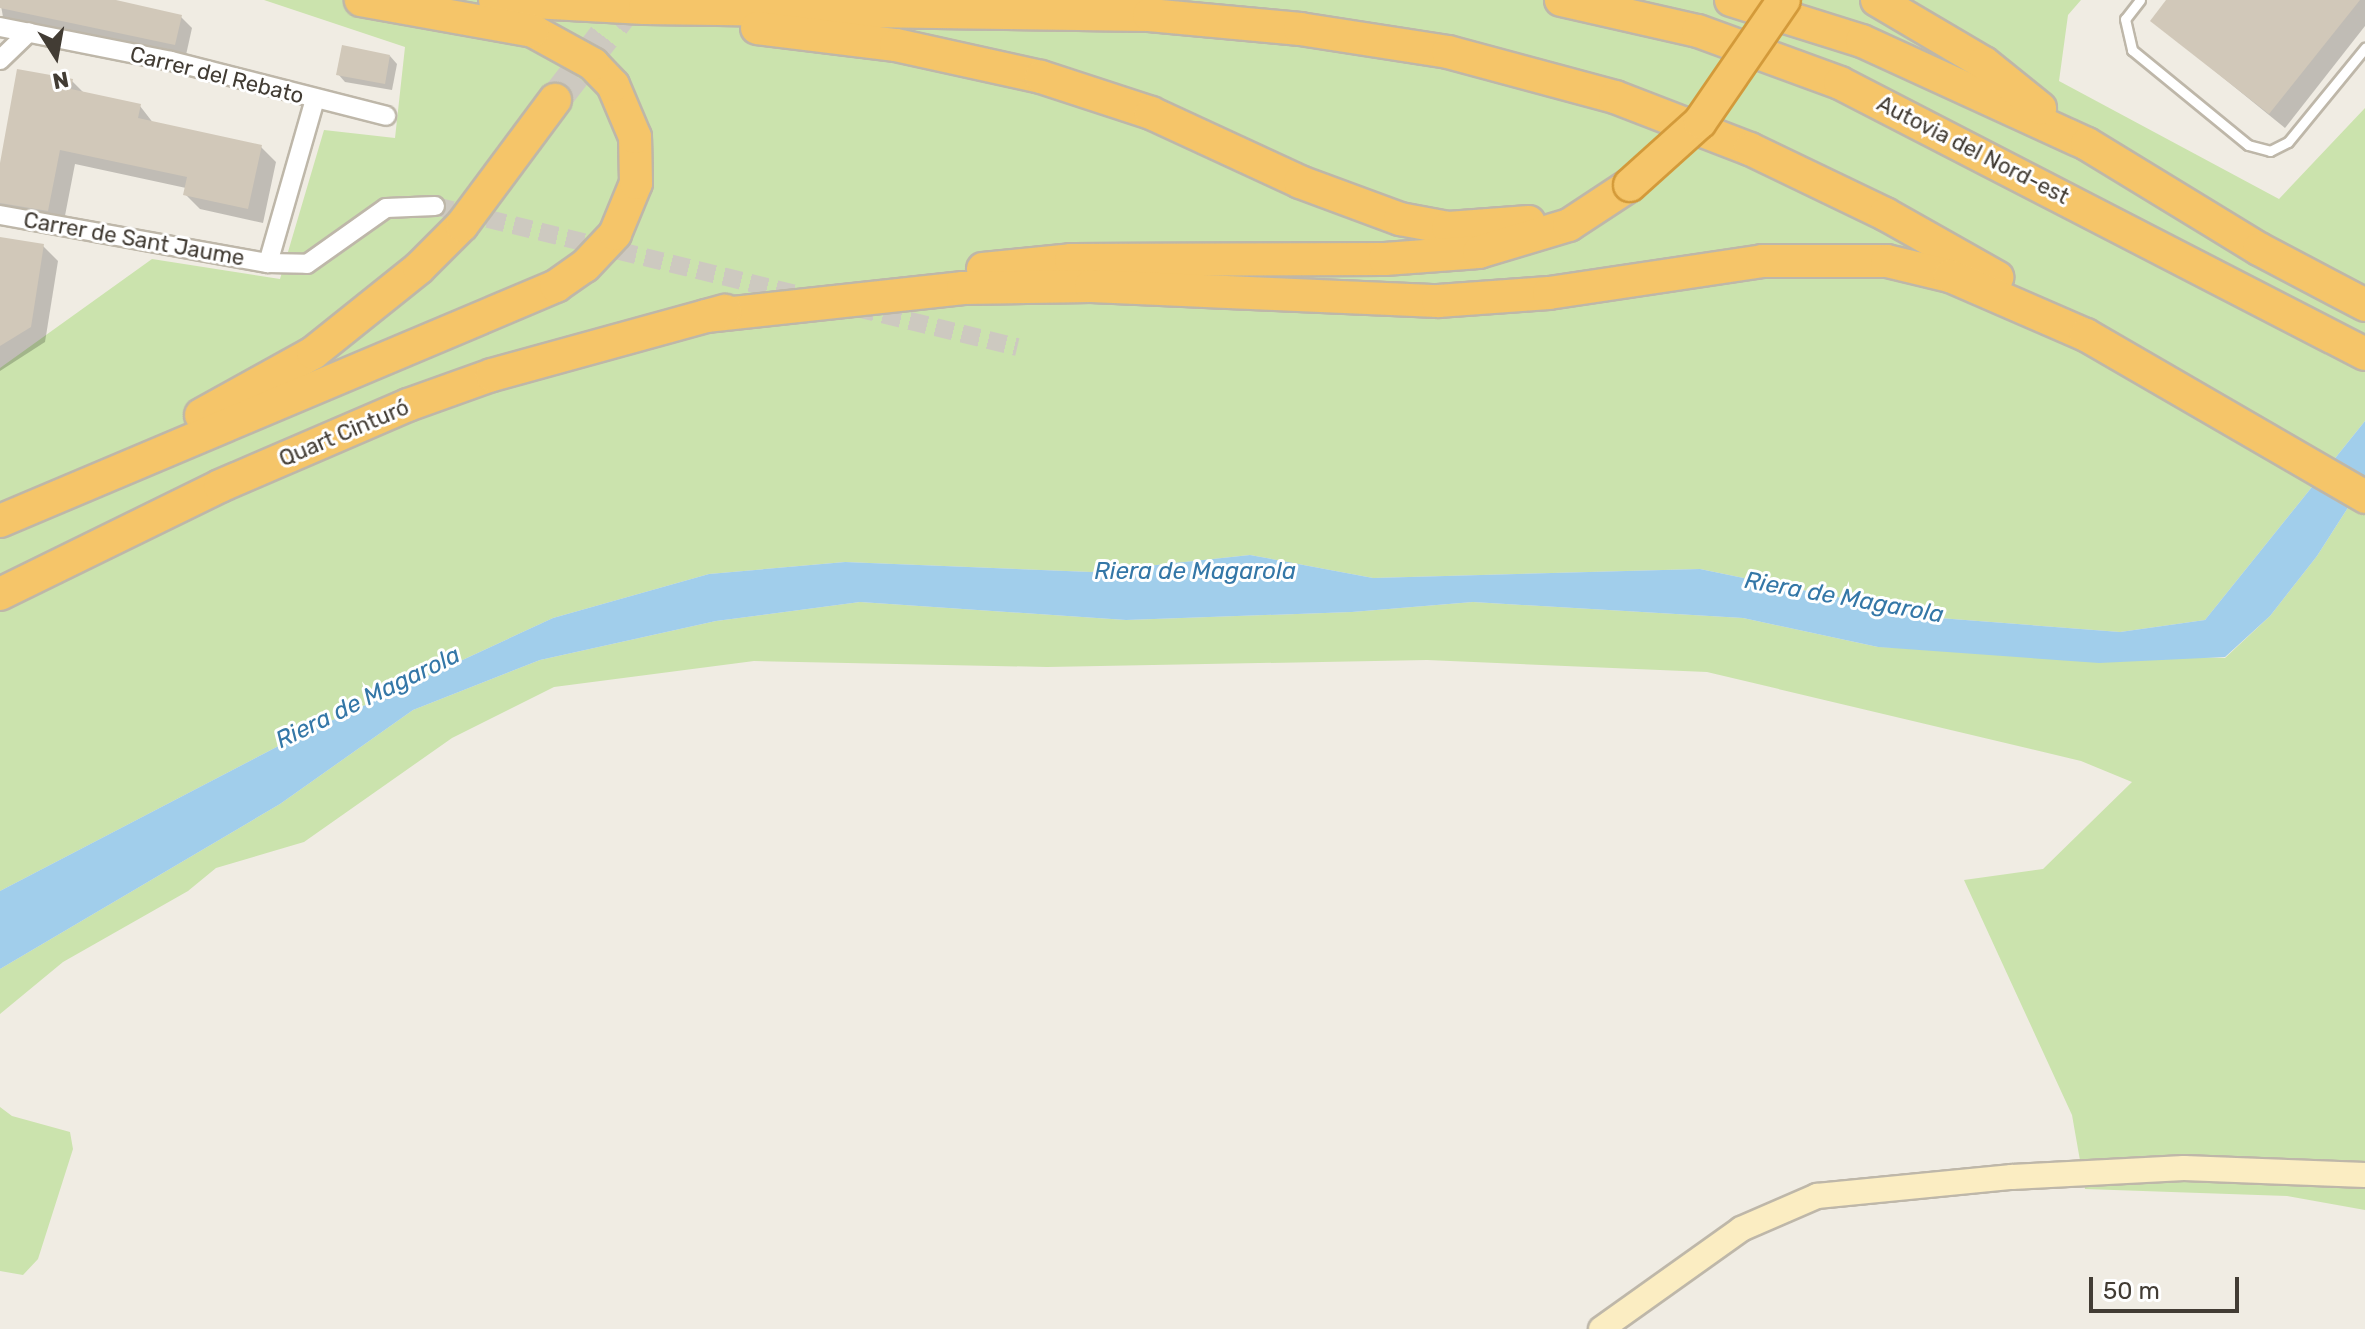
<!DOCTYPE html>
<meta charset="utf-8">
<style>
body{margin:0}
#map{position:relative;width:2365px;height:1329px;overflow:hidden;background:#f0ece3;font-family:Rubik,sans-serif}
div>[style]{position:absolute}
.green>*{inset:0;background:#cbe3ad}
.water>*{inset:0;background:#a1ceeb}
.shadow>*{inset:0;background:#0003}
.building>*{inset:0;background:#d1c8b9}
.street-tunnel>*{height:18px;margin-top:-9px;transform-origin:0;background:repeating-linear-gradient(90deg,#cdc9c0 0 18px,transparent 0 27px)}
.highway-tunnel>*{height:32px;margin-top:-16px;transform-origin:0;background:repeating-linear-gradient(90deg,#cdc9c0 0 32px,transparent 0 48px)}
.roads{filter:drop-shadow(2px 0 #beb7a9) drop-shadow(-2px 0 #beb7a9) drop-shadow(0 2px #beb7a9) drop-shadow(0 -2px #beb7a9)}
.lane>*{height:9px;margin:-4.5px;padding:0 4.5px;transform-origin:4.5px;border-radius:4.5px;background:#fff}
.street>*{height:18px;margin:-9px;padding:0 9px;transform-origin:9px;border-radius:9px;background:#fff}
.secondary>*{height:24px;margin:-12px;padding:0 12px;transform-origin:12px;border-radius:12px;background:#fbedc2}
.highway>*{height:32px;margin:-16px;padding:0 16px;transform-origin:16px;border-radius:16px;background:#f5c569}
.bridges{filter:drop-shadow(2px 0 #d39a3a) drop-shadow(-2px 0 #d39a3a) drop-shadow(0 2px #d39a3a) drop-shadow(0 -2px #d39a3a)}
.highway-bridge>*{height:32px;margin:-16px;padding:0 16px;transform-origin:16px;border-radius:16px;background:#f5c569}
span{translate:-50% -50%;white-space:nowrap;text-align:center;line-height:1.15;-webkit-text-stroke:6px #fff;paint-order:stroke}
.street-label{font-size:22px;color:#423c34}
.water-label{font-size:24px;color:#3477a7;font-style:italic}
.north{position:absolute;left:16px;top:16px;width:80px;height:80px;-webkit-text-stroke:6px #fff;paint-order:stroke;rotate:169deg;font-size:22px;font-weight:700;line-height:32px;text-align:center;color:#423c34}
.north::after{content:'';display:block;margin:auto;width:28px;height:36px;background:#423c34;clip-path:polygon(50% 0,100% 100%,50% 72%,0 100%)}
.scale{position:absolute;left:2089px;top:1277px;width:150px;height:36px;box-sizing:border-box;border:4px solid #423c34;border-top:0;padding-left:10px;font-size:24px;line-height:28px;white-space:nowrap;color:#423c34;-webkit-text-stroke:6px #fff;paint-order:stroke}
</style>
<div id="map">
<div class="green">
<i style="clip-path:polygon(264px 0,2081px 0,2068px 15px,2059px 81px,2279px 199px,2365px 108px,2365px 421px,2205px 620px,2120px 632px,1939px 618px,1700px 569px,1373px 578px,1250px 555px,1091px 572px,845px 562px,709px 574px,553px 618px,294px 738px,0 891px,0 368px,152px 259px,280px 279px,324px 130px,395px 138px,405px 47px)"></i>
<i style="clip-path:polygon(2365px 481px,2365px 1210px,2287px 1196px,2085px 1189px,2072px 1115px,1964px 880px,2043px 869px,2132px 782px,2081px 761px,1707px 672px,1427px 660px,1047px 667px,754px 661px,554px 687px,452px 738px,304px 842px,216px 868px,188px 891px,63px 962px,0 1014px,0 969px,280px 804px,413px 710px,540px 660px,716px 621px,860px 602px,1126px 620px,1352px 612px,1473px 602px,1743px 618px,1878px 647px,2225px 658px,2270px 616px,2317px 556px)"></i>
<i style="clip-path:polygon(0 1107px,12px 1116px,70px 1132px,73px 1149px,38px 1259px,23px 1275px,0 1271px)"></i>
</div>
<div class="water">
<i style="clip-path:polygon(2365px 421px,2365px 481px,2317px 556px,2270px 616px,2225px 657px,2099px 663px,1878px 647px,1743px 618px,1473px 602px,1352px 612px,1126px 620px,860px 602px,716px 621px,540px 660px,413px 710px,280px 804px,0 969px,0 891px,294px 738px,553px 618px,709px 574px,845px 562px,1091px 572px,1250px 555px,1373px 578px,1700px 569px,1939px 618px,2120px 632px,2205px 620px)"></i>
</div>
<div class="shadow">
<i style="clip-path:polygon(0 0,102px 0,181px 17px,192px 28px,186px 55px,3px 17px)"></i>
<i style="clip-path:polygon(2168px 0,2365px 0,2365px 26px,2285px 128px,2152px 20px)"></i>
<i style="clip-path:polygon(390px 56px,397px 64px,392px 90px,345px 82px,338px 74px)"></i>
<i style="clip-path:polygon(72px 81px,85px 94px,140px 106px,154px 124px,261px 147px,276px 162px,263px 223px,200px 209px,185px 194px,186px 188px,75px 164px,63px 226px,10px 216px,0 206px,0 174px)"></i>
<i style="clip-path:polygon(0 239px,43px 246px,58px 261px,45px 342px,0 371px)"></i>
</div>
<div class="building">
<i style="clip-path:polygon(0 0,116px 0,182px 15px,175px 45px,0 8px)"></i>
<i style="clip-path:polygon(2166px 0,2360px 0,2269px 114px,2150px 21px)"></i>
<i style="clip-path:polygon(342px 45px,390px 55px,385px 84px,336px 75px)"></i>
<i style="clip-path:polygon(17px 69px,73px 79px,71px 89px,141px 104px,138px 118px,262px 145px,248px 209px,183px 195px,187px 177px,60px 150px,48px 211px,0 203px,0 163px)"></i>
<i style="clip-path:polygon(0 237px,44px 244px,31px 327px,0 346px)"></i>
</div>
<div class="street-tunnel">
<i style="left:435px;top:206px;width:385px;rotate:13.7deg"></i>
<i style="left:857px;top:308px;width:165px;rotate:13.7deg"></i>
</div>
<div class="highway-tunnel">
<i style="left:555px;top:100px;width:126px;rotate:-52.4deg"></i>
</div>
<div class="roads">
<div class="lane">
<i style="left:2140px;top:0;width:24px;rotate:128deg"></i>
<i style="left:2125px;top:19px;width:32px;rotate:77deg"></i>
<i style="left:2132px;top:50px;width:150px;rotate:39.3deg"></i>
<i style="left:2248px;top:145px;width:23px;rotate:15deg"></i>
<i style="left:2270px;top:151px;width:20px;rotate:-27deg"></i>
<i style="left:2288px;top:142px;width:122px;rotate:-50.7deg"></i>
</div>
<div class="street">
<i style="left:0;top:27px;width:174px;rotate:11.2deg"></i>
<i style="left:171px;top:61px;width:222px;rotate:14.3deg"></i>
<i style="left:0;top:60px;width:40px;rotate:-44deg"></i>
<i style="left:0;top:215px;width:272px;rotate:10.2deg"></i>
<i style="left:268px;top:263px;width:39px;rotate:1deg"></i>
<i style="left:307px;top:264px;width:97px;rotate:-35.3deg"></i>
<i style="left:386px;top:208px;width:49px;rotate:-2.3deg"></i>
<i style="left:268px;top:263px;width:171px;rotate:-74deg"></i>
</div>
<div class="secondary">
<i style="left:1601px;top:1329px;width:172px;rotate:-35.5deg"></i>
<i style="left:1741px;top:1229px;width:83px;rotate:-23.5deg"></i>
<i style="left:1817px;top:1196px;width:196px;rotate:-5.6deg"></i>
<i style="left:2012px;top:1177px;width:172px;rotate:-3deg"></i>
<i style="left:2184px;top:1168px;width:181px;rotate:2.2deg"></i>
</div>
<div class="highway">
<i style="left:495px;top:0;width:150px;rotate:3.1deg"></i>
<i style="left:645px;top:8px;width:504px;rotate:0.8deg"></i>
<i style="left:1149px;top:15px;width:152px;rotate:5.3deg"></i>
<i style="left:1300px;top:29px;width:150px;rotate:8.8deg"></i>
<i style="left:1448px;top:52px;width:173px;rotate:15.1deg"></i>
<i style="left:1615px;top:97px;width:145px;rotate:21.1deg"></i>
<i style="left:1750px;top:149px;width:150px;rotate:25.7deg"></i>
<i style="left:1885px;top:214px;width:129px;rotate:29.4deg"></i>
<i style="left:1561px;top:0;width:140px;rotate:12.8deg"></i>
<i style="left:1698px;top:31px;width:151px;rotate:20.1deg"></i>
<i style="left:1840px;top:83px;width:591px;rotate:27.3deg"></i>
<i style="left:1731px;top:0;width:137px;rotate:17.4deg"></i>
<i style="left:1862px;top:41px;width:247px;rotate:24.6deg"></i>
<i style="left:2087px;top:144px;width:202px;rotate:31.4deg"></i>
<i style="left:2259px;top:249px;width:120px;rotate:27.8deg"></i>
<i style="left:1877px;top:0;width:124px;rotate:30.5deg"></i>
<i style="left:1984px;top:63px;width:72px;rotate:38.8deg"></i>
<i style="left:757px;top:28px;width:140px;rotate:7deg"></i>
<i style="left:896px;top:45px;width:148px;rotate:12.4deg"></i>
<i style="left:1041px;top:77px;width:116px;rotate:18.1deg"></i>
<i style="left:1151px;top:113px;width:164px;rotate:24.8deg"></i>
<i style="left:1300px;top:182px;width:107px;rotate:20.3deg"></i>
<i style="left:1400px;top:219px;width:49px;rotate:10.6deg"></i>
<i style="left:1448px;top:228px;width:81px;rotate:-4.2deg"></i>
<i style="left:983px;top:269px;width:88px;rotate:-5.8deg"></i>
<i style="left:1071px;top:260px;width:314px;rotate:-0.2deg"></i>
<i style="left:1385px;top:259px;width:94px;rotate:-4.3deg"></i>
<i style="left:1479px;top:252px;width:94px;rotate:-16.7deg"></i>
<i style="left:1569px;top:225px;width:73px;rotate:-33.3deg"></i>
<i style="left:706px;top:316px;width:259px;rotate:-6.2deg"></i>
<i style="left:963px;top:288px;width:128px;rotate:-0.9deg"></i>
<i style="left:1091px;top:286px;width:347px;rotate:2.5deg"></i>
<i style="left:1438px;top:301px;width:111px;rotate:-4.1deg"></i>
<i style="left:1549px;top:293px;width:215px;rotate:-8.5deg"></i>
<i style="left:1762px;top:261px;width:125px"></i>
<i style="left:1887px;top:261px;width:65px;rotate:13.4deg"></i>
<i style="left:1950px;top:276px;width:148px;rotate:23.5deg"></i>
<i style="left:2086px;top:335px;width:323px;rotate:30.1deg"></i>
<i style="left:201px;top:415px;width:128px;rotate:-29deg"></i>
<i style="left:313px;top:353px;width:136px;rotate:-38.7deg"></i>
<i style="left:419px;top:268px;width:61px;rotate:-45deg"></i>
<i style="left:462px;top:225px;width:156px;rotate:-53.4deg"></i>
<i style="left:0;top:521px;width:604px;rotate:-22.91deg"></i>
<i style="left:556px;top:286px;width:35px;rotate:-35deg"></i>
<i style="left:585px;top:266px;width:44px;rotate:-46.8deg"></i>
<i style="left:615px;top:234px;width:55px;rotate:-67.6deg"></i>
<i style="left:636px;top:183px;width:46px;rotate:-91.2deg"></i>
<i style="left:635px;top:137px;width:56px;rotate:-112.9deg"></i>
<i style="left:613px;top:85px;width:29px;rotate:-134deg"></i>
<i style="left:593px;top:64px;width:68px;rotate:-151.2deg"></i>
<i style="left:533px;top:31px;width:175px;rotate:-169.8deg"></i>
<i style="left:0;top:594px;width:245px;rotate:-26.1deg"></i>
<i style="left:220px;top:486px;width:205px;rotate:-23.3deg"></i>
<i style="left:408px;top:405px;width:89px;rotate:-19.7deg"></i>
<i style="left:492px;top:375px;width:242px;rotate:-15.4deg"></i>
</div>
</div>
<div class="bridges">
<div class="highway-bridge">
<i style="left:1630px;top:185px;width:94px;rotate:-42deg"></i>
<i style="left:1700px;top:122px;width:148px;rotate:-55.5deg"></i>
</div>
</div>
<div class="street-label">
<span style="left:217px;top:75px;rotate:14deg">Carrer del Rebato</span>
<span style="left:1973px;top:150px;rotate:27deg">Autovia del Nord-est</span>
<span style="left:134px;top:239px;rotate:10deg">Carrer de Sant Jaume</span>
<span style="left:344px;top:433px;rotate:-23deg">Quart Cinturó</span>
</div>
<div class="water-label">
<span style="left:1195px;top:572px">Riera de Magarola</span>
<span style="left:1844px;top:598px;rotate:10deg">Riera de Magarola</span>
<span style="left:368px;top:698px;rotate:-26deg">Riera de Magarola</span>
</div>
<div class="north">N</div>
<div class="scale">50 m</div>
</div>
